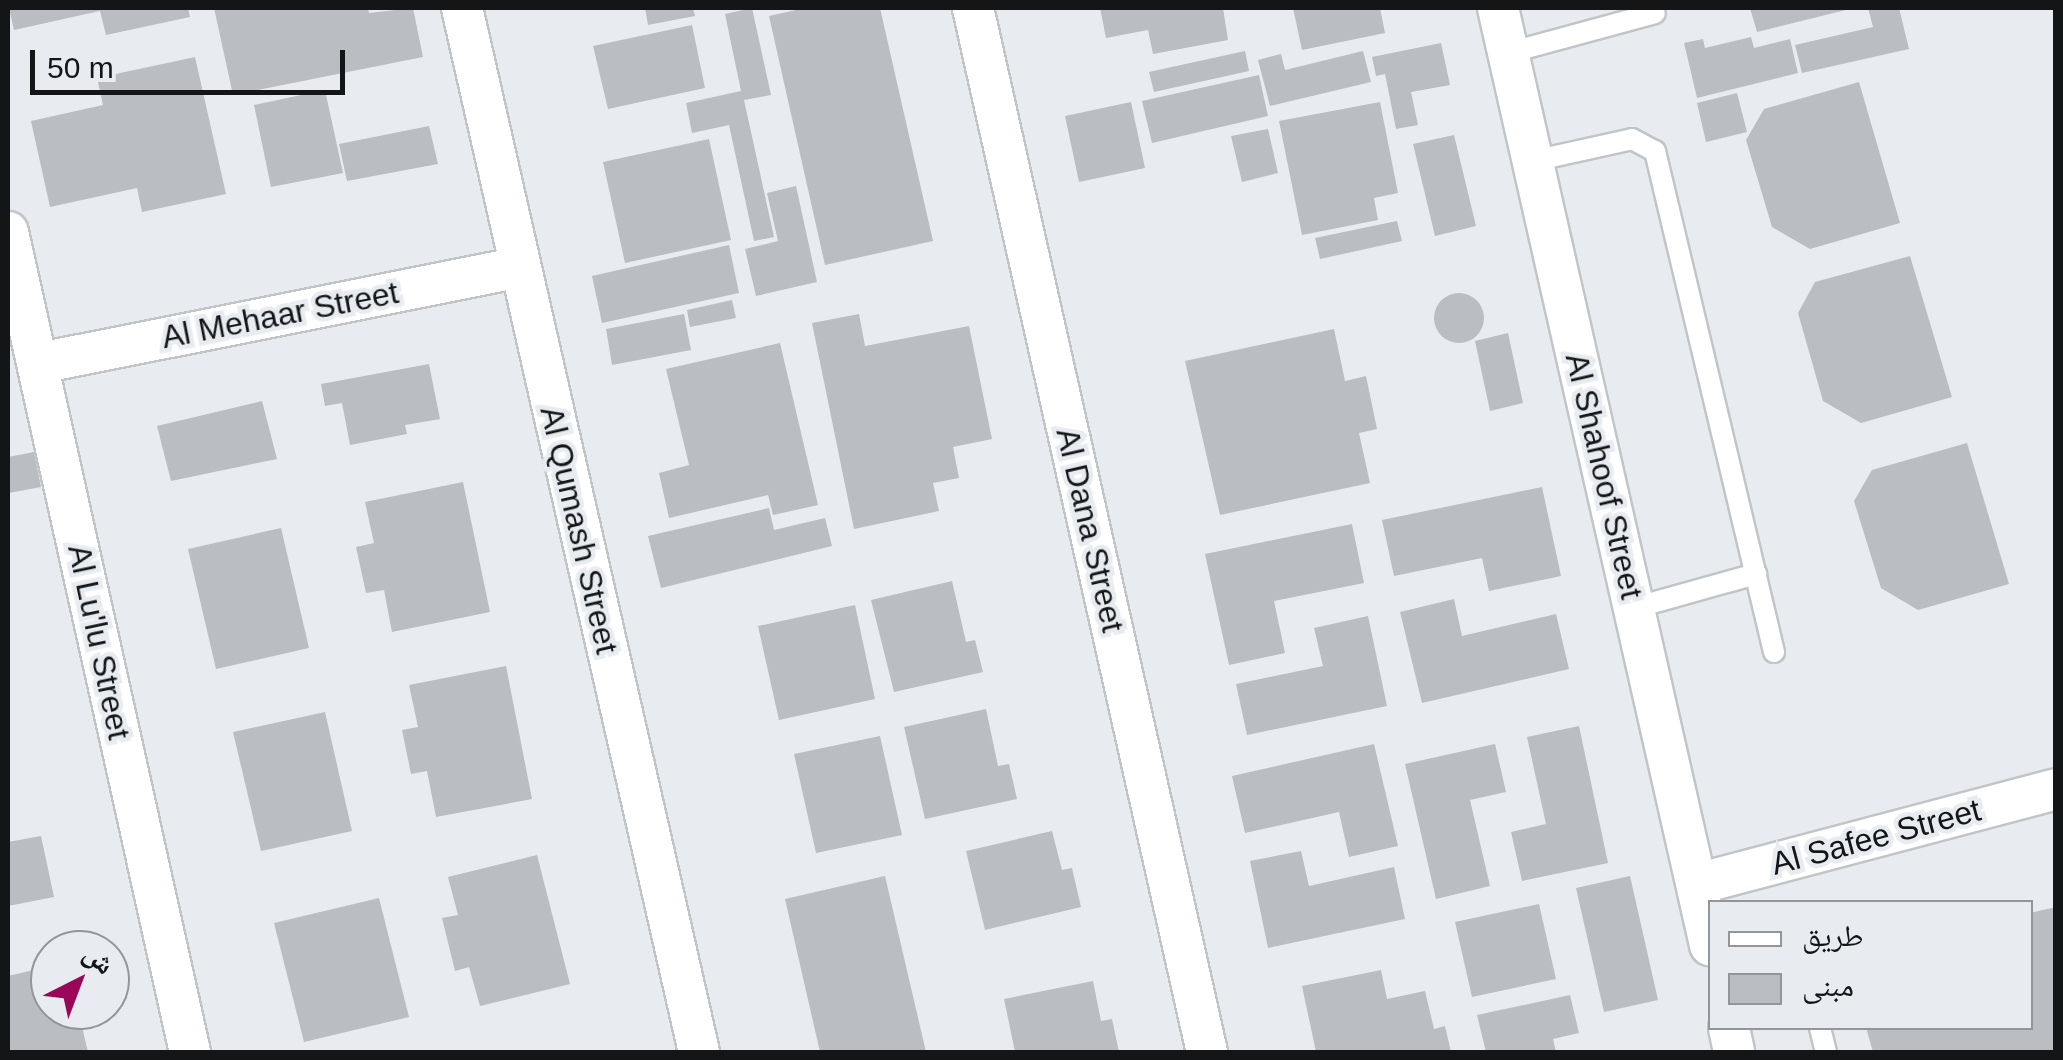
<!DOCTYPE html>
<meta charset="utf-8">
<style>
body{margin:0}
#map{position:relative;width:2063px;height:1060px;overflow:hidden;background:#e8ecf0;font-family:Arial,"Noto Naskh Arabic",sans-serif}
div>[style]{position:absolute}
.building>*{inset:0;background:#babdc1}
.round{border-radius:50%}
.roads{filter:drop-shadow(2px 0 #c1c5c8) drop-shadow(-2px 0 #c1c5c8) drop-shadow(0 2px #c1c5c8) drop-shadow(0 -2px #c1c5c8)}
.lane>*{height:20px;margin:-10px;padding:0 10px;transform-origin:10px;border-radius:10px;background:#fff}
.street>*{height:40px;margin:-20px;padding:0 20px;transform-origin:20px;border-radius:20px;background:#fff}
span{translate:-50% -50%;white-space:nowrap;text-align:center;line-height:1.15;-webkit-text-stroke:9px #e8ecf0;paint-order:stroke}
.street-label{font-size:32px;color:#141516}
.frame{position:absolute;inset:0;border:10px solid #141516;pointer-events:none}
.legend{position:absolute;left:1708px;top:900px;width:325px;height:130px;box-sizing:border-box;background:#e8ecf0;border:2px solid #939699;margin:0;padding:12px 18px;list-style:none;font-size:30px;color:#141516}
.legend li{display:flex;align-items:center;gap:20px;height:50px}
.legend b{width:50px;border:2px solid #939699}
.north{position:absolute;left:30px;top:930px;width:100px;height:100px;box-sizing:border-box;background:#e8ecf0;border:2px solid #939699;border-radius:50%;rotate:42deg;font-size:28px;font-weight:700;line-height:40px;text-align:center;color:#141516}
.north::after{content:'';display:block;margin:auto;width:35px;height:45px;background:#9a0758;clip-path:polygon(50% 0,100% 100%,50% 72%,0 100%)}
.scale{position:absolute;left:30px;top:50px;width:315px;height:45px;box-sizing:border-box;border:5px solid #141516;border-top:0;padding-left:12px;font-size:30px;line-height:35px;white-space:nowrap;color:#141516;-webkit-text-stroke:8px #e8ecf0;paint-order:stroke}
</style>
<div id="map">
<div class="building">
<i style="clip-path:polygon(9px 8px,188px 8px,190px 17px,106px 35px,100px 11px,14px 30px)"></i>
<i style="clip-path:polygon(214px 8px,368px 8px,369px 13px,413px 8px,423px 57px,233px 95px)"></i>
<i style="clip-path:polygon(645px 8px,693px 8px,695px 16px,648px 25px)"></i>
<i style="clip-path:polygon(752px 8px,771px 95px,744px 100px,774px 237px,754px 241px,729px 125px,692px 133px,686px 103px,741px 91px,725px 14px)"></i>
<i style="clip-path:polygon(805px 8px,880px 8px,933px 241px,825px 265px,769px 16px)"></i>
<i style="clip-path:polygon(1100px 8px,1223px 8px,1228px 40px,1153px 54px,1148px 30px,1106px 38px)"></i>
<i style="clip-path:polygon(1293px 8px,1380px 8px,1385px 33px,1302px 50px)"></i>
<i style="clip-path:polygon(1750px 8px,1850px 8px,1850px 9px,1757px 32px)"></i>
<i style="clip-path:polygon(1868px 8px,1899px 8px,1909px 49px,1802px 73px,1795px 45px,1873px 27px)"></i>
<i style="clip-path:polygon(692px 25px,705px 88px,608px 109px,593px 46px)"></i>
<i style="clip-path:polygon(1751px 37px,1754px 48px,1790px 39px,1798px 73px,1697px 98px,1684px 43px,1703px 39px,1705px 48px)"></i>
<i style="clip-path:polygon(1441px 43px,1450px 85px,1411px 92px,1418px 125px,1396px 129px,1385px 74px,1376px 76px,1372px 57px)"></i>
<i style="clip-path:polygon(1245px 51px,1249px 71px,1154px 92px,1149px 72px)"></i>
<i style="clip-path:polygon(1363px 51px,1371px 82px,1270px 106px,1258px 60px,1281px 54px,1285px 70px)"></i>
<i style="clip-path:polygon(195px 57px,226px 194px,142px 212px,137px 188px,50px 207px,31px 121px,103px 105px,97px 78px)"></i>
<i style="clip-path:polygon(1259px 75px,1268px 116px,1152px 143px,1142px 101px)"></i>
<i style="clip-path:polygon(1859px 82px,1900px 223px,1810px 249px,1772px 227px,1746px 140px,1764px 109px)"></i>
<i style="clip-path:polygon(325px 90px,343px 173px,271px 187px,254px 105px)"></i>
<i style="clip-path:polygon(1737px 93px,1747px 132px,1706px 142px,1697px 103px)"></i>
<i style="clip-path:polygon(1131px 102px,1145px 168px,1079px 182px,1065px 116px)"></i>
<i style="clip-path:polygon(1380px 102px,1398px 193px,1374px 198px,1378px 220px,1302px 235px,1279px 121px)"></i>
<i style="clip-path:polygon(429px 126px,438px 164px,347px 181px,339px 144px)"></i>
<i style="clip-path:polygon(1268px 129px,1278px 173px,1242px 182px,1231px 136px)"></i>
<i style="clip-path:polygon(1454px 135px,1476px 226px,1435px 236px,1413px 144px)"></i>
<i style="clip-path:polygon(709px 139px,731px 240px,625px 263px,603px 162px)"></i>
<i style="clip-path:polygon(796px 186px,817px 282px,756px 296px,745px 249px,778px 241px,767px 193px)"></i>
<i style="clip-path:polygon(1397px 221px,1402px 241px,1320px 259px,1315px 238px)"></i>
<i style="clip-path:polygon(729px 245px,739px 293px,602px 323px,592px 276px)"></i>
<i style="clip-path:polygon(1910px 256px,1952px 397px,1861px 423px,1823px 401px,1798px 313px,1815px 282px)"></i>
<i class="round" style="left:1434px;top:293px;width:50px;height:50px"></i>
<i style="clip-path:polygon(732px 300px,736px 318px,690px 327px,687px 310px)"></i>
<i style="clip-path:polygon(684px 314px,691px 350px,612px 365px,606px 329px)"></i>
<i style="clip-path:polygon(859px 314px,865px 346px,969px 326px,992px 439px,953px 447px,959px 478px,933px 483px,939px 511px,854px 529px,812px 323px)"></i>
<i style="clip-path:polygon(1334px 329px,1345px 381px,1366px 376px,1377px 429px,1359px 433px,1370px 483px,1220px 515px,1185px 361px)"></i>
<i style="clip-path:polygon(1508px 333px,1523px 403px,1490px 411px,1475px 341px)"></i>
<i style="clip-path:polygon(780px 343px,818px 505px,773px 515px,768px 495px,669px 518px,659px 473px,689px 465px,666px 369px)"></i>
<i style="clip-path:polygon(429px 364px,440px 419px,405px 425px,407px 434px,350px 445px,342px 403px,325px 406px,321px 384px)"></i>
<i style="clip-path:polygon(262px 401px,277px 459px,171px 481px,157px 426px)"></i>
<i style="clip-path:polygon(1967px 443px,2009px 584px,1918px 610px,1881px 588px,1854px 501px,1872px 470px)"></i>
<i style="clip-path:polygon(34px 452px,41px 487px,9px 493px,8px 457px)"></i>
<i style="clip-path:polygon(463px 482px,490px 612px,392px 632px,384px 590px,366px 593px,356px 547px,374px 543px,365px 502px)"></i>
<i style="clip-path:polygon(1542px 487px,1561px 576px,1489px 591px,1482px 558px,1394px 576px,1382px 520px)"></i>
<i style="clip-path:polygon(769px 508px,774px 530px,825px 518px,832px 546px,661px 588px,648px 536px)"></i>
<i style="clip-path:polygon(1352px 524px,1364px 583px,1274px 601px,1285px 653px,1229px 665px,1205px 554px)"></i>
<i style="clip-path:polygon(281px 528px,309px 648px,216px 669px,188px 549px)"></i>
<i style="clip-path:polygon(952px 581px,966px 642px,975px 640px,983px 672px,894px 692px,871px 600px)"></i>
<i style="clip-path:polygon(1454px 599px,1462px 636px,1556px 614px,1569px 669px,1422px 703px,1400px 612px)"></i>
<i style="clip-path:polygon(855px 605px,875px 699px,779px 720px,758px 626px)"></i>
<i style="clip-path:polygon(1368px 616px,1387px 706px,1247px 735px,1236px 684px,1323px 666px,1314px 628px)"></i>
<i style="clip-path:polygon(506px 666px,532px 799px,436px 817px,427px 771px,411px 774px,402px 730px,418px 727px,409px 685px)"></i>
<i style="clip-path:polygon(986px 709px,998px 766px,1009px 764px,1017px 799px,925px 819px,904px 727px)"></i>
<i style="clip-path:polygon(325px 712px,352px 831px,261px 851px,233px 732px)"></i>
<i style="clip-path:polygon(1579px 726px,1608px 863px,1522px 881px,1511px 832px,1546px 824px,1527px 737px)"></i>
<i style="clip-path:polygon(880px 736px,902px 835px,816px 853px,794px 754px)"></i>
<i style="clip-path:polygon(1374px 744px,1398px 846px,1349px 857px,1339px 812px,1245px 833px,1232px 776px)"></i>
<i style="clip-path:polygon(1495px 744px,1506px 792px,1470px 800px,1490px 886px,1436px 899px,1405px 764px)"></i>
<i style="clip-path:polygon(1052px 831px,1062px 870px,1072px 868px,1081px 907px,985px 930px,966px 851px)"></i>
<i style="clip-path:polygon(41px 836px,54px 897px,8px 906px,8px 842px)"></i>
<i style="clip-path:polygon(1301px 851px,1309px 886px,1394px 867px,1405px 919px,1268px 948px,1250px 861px)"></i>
<i style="clip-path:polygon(537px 855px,570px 984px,480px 1006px,469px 967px,455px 971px,442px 918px,458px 915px,448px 877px)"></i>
<i style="clip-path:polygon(885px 876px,926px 1052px,820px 1052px,785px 899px)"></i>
<i style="clip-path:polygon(1630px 876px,1658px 1000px,1604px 1012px,1576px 888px)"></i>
<i style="clip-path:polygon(379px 898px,409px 1017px,304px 1042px,274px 923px)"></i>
<i style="clip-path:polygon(1539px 904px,1556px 979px,1472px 997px,1455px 922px)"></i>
<i style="clip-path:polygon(2056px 907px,2056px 1052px,1873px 1052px,1866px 1028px,2030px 1028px,2030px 913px)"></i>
<i style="clip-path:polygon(50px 966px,50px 1010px,78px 1010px,88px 1052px,8px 1052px,8px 976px)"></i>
<i style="clip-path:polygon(1381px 970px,1387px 999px,1425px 991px,1434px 1029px,1445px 1026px,1451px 1052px,1316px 1052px,1302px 986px)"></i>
<i style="clip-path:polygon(1093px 981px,1101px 1021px,1112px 1019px,1119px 1052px,1015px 1052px,1004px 999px)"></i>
<i style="clip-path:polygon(1570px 995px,1579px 1033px,1553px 1039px,1556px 1052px,1486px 1052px,1477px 1015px)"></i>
</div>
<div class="roads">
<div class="lane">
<i style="left:1508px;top:53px;width:152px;rotate:-15.2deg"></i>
<i style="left:1533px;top:161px;width:101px;rotate:-12.5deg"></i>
<i style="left:1632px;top:139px;width:26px;rotate:28deg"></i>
<i style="left:1655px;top:151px;width:515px;rotate:76.64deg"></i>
<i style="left:1634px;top:608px;width:127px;rotate:-15.6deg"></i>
<i style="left:1820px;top:1028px;width:25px;rotate:76deg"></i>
</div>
<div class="street">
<i style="left:462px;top:8px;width:1071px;rotate:77.21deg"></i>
<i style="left:973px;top:8px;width:1070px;rotate:77.37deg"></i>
<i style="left:1498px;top:8px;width:961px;rotate:77.25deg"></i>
<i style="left:8px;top:232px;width:840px;rotate:77.49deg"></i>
<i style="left:40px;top:363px;width:489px;rotate:-11.3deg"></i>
<i style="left:1697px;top:884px;width:371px;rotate:-14.8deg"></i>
<i style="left:1729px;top:1028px;width:25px;rotate:78deg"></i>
</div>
</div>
<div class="street-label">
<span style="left:280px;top:315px;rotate:-11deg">Al Mehaar Street</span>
<span style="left:1604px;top:476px;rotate:77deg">Al Shahoof Street</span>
<span style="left:579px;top:530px;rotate:77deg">Al Qumash Street</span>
<span style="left:1090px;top:530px;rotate:77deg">Al Dana Street</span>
<span style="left:99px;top:642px;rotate:78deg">Al Lu'lu Street</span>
<span style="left:1876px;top:837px;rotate:-15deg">Al Safee Street</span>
</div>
<div class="frame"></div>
<ul class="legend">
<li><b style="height:12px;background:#fff"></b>طريق</li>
<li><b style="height:28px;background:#babdc1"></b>مبنى</li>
</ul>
<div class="north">ش</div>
<div class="scale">50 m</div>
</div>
